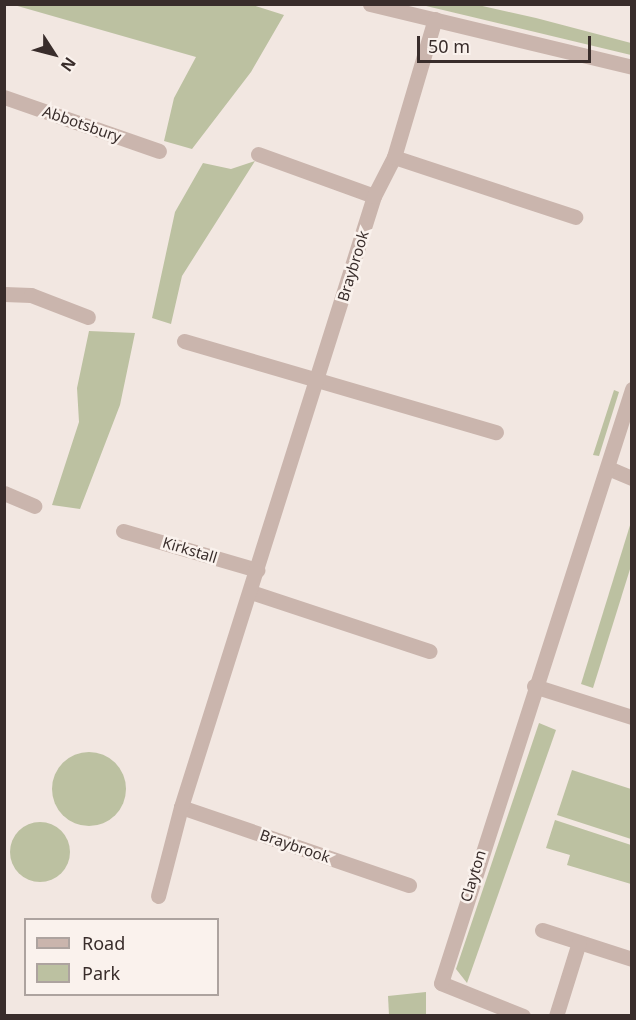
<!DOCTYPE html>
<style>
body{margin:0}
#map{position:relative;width:636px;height:1020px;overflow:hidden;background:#f2e7e1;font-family:"Noto Sans",sans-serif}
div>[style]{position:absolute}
.green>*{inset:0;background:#bcc1a1}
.round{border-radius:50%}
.minor>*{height:15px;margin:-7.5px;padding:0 7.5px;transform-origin:7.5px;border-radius:7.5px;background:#cab5ad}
span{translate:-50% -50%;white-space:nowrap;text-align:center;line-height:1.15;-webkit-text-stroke:5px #faf2ed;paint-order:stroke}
.street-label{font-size:15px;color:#392d2b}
.frame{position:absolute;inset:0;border:6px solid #392d2b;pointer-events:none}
.legend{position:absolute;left:24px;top:918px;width:195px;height:78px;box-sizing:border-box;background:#faf2ed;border:2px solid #ada39f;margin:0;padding:8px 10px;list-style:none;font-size:18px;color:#392d2b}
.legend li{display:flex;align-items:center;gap:12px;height:30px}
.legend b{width:30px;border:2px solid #ada39f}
.north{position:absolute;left:24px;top:24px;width:60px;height:60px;-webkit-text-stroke:4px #faf2ed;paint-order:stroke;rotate:126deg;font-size:16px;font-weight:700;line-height:24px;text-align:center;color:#392d2b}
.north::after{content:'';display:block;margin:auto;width:21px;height:27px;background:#392d2b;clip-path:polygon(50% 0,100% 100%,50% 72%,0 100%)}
.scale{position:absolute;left:417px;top:36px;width:174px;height:27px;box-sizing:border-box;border:3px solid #392d2b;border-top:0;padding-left:8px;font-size:18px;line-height:21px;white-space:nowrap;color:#392d2b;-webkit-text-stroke:4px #faf2ed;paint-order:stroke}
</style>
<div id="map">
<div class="green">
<i style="clip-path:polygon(249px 4px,284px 15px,251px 72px,192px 149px,164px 141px,174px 98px,196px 57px,14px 5px)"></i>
<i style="clip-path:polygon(422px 5px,478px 5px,536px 18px,631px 43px,631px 55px)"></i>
<i style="clip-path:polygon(255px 161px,182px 276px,171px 324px,152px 318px,175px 212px,203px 163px,231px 169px)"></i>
<i style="clip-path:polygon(89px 331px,135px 333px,120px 405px,80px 509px,52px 505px,79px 422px,77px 388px)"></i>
<i style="clip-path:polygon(614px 390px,619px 392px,599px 456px,593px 455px)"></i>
<i style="clip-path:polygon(631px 522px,631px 566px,593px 688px,581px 684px)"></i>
<i style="clip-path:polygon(539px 723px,556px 730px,467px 983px,456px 969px)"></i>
<i class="round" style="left:52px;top:752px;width:74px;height:74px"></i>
<i style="clip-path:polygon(572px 770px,631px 789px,631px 839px,557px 815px)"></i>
<i style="clip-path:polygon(555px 820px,631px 845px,631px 884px,567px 865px,570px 855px,546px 848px)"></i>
<i class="round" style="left:10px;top:822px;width:60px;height:60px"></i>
<i style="clip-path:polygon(426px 992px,426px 1015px,389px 1015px,388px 996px)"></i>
</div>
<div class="minor">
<i style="left:370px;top:4px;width:269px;rotate:13.5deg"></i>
<i style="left:4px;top:97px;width:164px;rotate:19.2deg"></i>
<i style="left:258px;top:154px;width:123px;rotate:19.9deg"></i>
<i style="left:394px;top:157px;width:191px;rotate:18.3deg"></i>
<i style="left:4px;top:294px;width:27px;rotate:2deg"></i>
<i style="left:31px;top:295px;width:61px;rotate:21.1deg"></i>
<i style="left:184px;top:341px;width:325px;rotate:16.3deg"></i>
<i style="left:608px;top:468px;width:26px;rotate:23deg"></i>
<i style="left:4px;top:493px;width:33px;rotate:23deg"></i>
<i style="left:123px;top:531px;width:140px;rotate:16.2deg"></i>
<i style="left:251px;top:592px;width:188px;rotate:18.3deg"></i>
<i style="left:534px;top:686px;width:103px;rotate:17.6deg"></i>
<i style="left:181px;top:807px;width:241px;rotate:18.9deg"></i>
<i style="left:158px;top:896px;width:92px;rotate:-75.5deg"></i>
<i style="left:181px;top:807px;width:641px;rotate:-72.47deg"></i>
<i style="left:374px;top:196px;width:44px;rotate:-62.9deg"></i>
<i style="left:394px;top:157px;width:144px;rotate:-73.5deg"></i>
<i style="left:542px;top:930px;width:95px;rotate:17.9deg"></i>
<i style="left:523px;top:1016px;width:88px;rotate:-158.1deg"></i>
<i style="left:441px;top:983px;width:624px;rotate:-72.17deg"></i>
<i style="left:556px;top:1016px;width:77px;rotate:-72.7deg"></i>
</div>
<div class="street-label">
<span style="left:82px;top:124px;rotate:19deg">Abbotsbury</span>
<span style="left:353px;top:266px;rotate:-73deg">Braybrook</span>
<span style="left:190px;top:550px;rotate:17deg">Kirkstall</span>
<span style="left:295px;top:846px;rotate:19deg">Braybrook</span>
<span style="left:473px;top:876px;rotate:-73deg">Clayton</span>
</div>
<div class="frame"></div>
<ul class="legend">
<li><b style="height:8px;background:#cab5ad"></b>Road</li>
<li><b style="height:16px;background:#bcc1a1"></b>Park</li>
</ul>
<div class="north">N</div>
<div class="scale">50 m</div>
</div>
